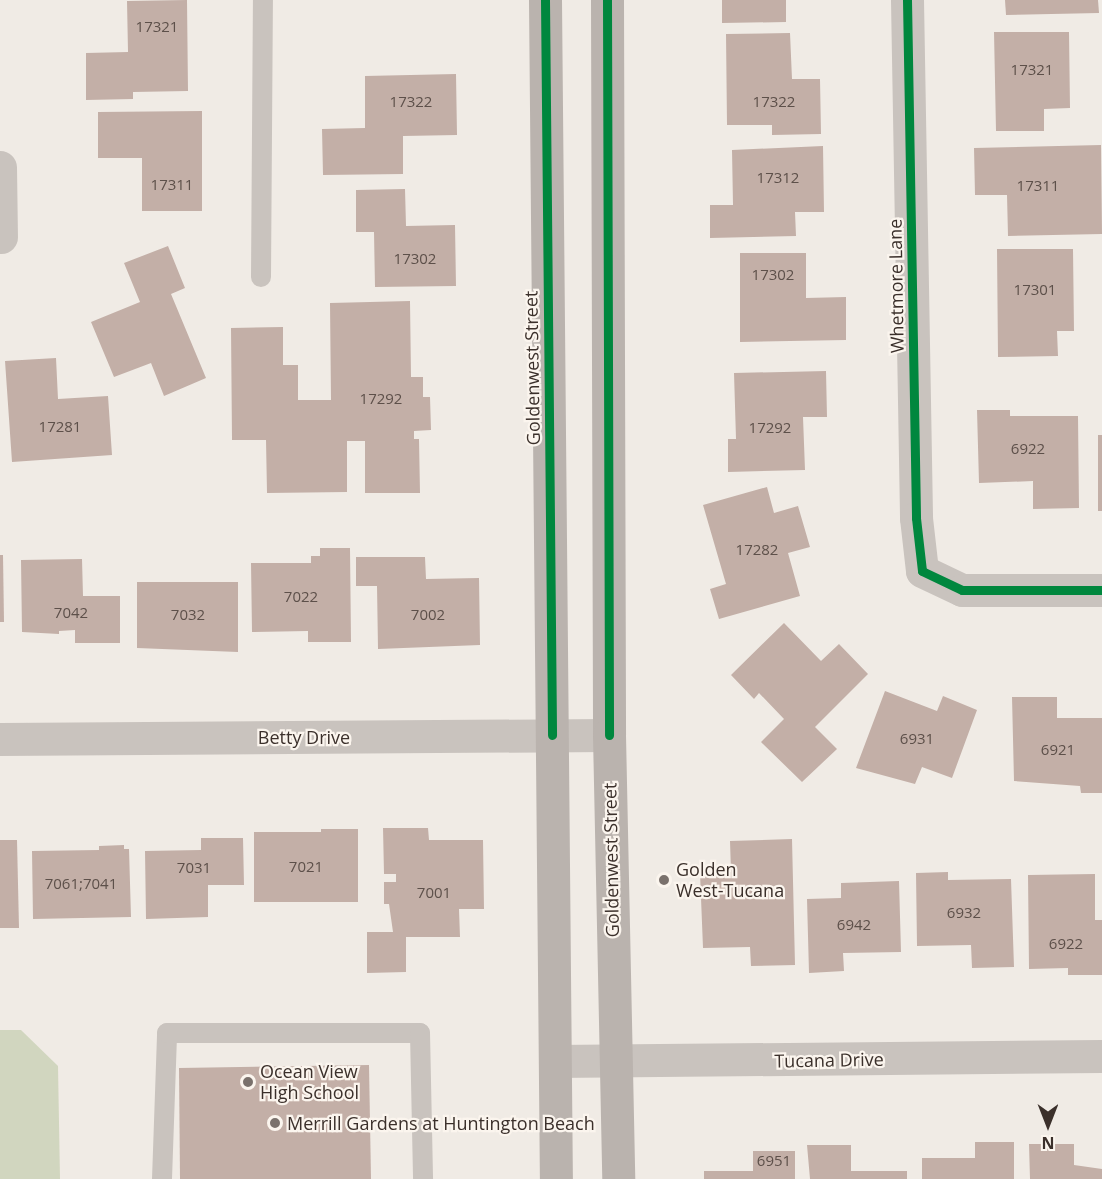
<!DOCTYPE html>
<style>
body{margin:0}
#map{position:relative;width:1102px;height:1179px;overflow:hidden;background:#f0ebe5;font-family:"Open Sans",sans-serif}
div>[style]{position:absolute}
.green>*{inset:0;background:#d1d6bf}
.building>*{inset:0;background:#c3afa7}
.lane>*{height:20px;margin:-10px;padding:0 10px;transform-origin:10px;border-radius:10px;background:#c9c3be}
.street>*{height:33px;margin:-16.5px;padding:0 16.5px;transform-origin:16.5px;border-radius:16.5px;background:#c9c3be}
.secondary>*{height:33px;margin:-16.5px;padding:0 16.5px;transform-origin:16.5px;border-radius:16.5px;background:#bab3ae}
.cycleway>*{height:9px;margin:-4.5px;padding:0 4.5px;transform-origin:4.5px;border-radius:4.5px;background:#00873e}
.dots>*{width:16px;height:16px;translate:-50% -50%;box-sizing:border-box;border:3px solid #fbf5ee;border-radius:50%}
span{translate:-50% -50%;white-space:nowrap;text-align:center;line-height:1.15;-webkit-text-stroke:4.5px #fbf5ee;paint-order:stroke}
.number-label{font-size:15px;color:#5d504a}
.number-label span{-webkit-text-stroke-width:0}
.street-label{font-size:18px;color:#3b302b}
.poi-label{font-size:18px;color:#3b302b}
.left{translate:0 -50%;text-align:left}
.north{position:absolute;left:1018px;top:1095px;width:60px;height:60px;-webkit-text-stroke:4px #fbf5ee;paint-order:stroke;rotate:180deg;font-size:16px;font-weight:700;line-height:24px;text-align:center;color:#3b302b}
.north::after{content:'';display:block;margin:auto;width:21px;height:27px;background:#3b302b;clip-path:polygon(50% 0,100% 100%,50% 72%,0 100%)}
</style>
<div id="map">
<div class="green">
<i style="clip-path:polygon(0 1030px,21px 1030px,58px 1066px,60px 1179px,0 1179px)"></i>
</div>
<div class="building">
<i style="clip-path:polygon(187px 0,188px 91px,133px 92px,133px 99px,86px 100px,86px 53px,128px 52px,127px 1px)"></i>
<i style="clip-path:polygon(722px 0,786px 0,786px 22px,722px 23px)"></i>
<i style="clip-path:polygon(1005px 0,1098px 0,1099px 13px,1006px 15px)"></i>
<i style="clip-path:polygon(994px 32px,1069px 32px,1070px 108px,1044px 109px,1044px 131px,996px 131px)"></i>
<i style="clip-path:polygon(790px 33px,792px 79px,820px 79px,821px 134px,772px 135px,772px 125px,727px 125px,726px 34px)"></i>
<i style="clip-path:polygon(456px 74px,457px 135px,403px 136px,403px 174px,323px 175px,322px 129px,365px 128px,365px 76px)"></i>
<i style="clip-path:polygon(202px 111px,202px 211px,142px 211px,142px 158px,98px 158px,98px 112px)"></i>
<i style="clip-path:polygon(1101px 145px,1102px 234px,1008px 236px,1007px 195px,975px 195px,974px 148px)"></i>
<i style="clip-path:polygon(823px 146px,824px 212px,795px 212px,796px 236px,710px 238px,710px 205px,733px 205px,732px 150px)"></i>
<i style="clip-path:polygon(405px 189px,406px 226px,455px 225px,456px 286px,375px 287px,374px 232px,356px 232px,356px 190px)"></i>
<i style="clip-path:polygon(168px 246px,185px 288px,171px 294px,206px 378px,164px 396px,151px 363px,114px 377px,91px 322px,140px 302px,124px 263px)"></i>
<i style="clip-path:polygon(997px 249px,1073px 249px,1074px 331px,1057px 331px,1058px 356px,998px 357px)"></i>
<i style="clip-path:polygon(740px 253px,806px 253px,806px 298px,846px 297px,846px 340px,740px 342px)"></i>
<i style="clip-path:polygon(410px 301px,411px 377px,423px 377px,423px 397px,430px 397px,431px 430px,414px 431px,414px 439px,419px 439px,420px 493px,365px 493px,365px 441px,347px 441px,347px 492px,267px 493px,266px 440px,232px 440px,231px 328px,283px 327px,283px 365px,298px 365px,298px 400px,331px 400px,330px 303px)"></i>
<i style="clip-path:polygon(56px 358px,58px 399px,108px 396px,112px 455px,12px 462px,5px 361px)"></i>
<i style="clip-path:polygon(826px 371px,827px 417px,803px 417px,805px 470px,728px 472px,728px 439px,736px 439px,734px 373px)"></i>
<i style="clip-path:polygon(977px 410px,1010px 410px,1010px 416px,1078px 416px,1079px 508px,1033px 509px,1033px 481px,979px 483px)"></i>
<i style="clip-path:polygon(1098px 435px,1102px 435px,1102px 511px,1098px 511px)"></i>
<i style="clip-path:polygon(767px 487px,774px 513px,798px 506px,810px 547px,788px 553px,800px 596px,719px 619px,710px 589px,726px 584px,703px 505px)"></i>
<i style="clip-path:polygon(320px 548px,350px 548px,351px 642px,308px 642px,308px 631px,252px 632px,251px 563px,311px 563px,311px 556px,320px 556px)"></i>
<i style="clip-path:polygon(0 555px,3px 555px,4px 622px,0 622px)"></i>
<i style="clip-path:polygon(356px 557px,425px 557px,426px 579px,479px 578px,480px 645px,378px 649px,377px 586px,356px 586px)"></i>
<i style="clip-path:polygon(82px 559px,83px 596px,120px 596px,120px 643px,75px 643px,75px 630px,59px 631px,59px 634px,22px 632px,21px 560px)"></i>
<i style="clip-path:polygon(137px 582px,238px 582px,238px 652px,137px 648px)"></i>
<i style="clip-path:polygon(784px 623px,821px 661px,839px 644px,868px 674px,815px 727px,837px 749px,802px 782px,761px 742px,784px 719px,759px 693px,754px 699px,731px 675px)"></i>
<i style="clip-path:polygon(885px 691px,937px 711px,943px 696px,977px 710px,952px 778px,922px 767px,915px 784px,856px 768px)"></i>
<i style="clip-path:polygon(1012px 697px,1057px 697px,1057px 718px,1102px 718px,1102px 793px,1081px 793px,1080px 786px,1014px 781px)"></i>
<i style="clip-path:polygon(383px 828px,428px 828px,429px 840px,483px 840px,484px 909px,459px 909px,460px 937px,406px 937px,406px 972px,367px 973px,367px 932px,393px 932px,389px 904px,384px 904px,384px 882px,396px 882px,396px 874px,384px 874px)"></i>
<i style="clip-path:polygon(321px 829px,358px 829px,358px 902px,254px 902px,254px 832px,321px 832px)"></i>
<i style="clip-path:polygon(201px 838px,243px 838px,244px 885px,208px 885px,208px 917px,146px 919px,145px 851px,201px 850px)"></i>
<i style="clip-path:polygon(792px 839px,795px 965px,751px 966px,750px 947px,703px 948px,700px 873px,731px 872px,730px 841px)"></i>
<i style="clip-path:polygon(0 840px,17px 840px,19px 928px,0 928px)"></i>
<i style="clip-path:polygon(124px 845px,124px 849px,129px 849px,131px 917px,33px 919px,32px 851px,99px 850px,99px 846px)"></i>
<i style="clip-path:polygon(948px 872px,948px 880px,1011px 879px,1014px 967px,972px 968px,971px 945px,917px 946px,916px 873px)"></i>
<i style="clip-path:polygon(1095px 874px,1095px 920px,1102px 920px,1102px 975px,1068px 975px,1068px 968px,1029px 969px,1028px 875px)"></i>
<i style="clip-path:polygon(899px 881px,901px 952px,843px 953px,844px 971px,809px 973px,807px 899px,841px 898px,841px 883px)"></i>
<i style="clip-path:polygon(369px 1065px,371px 1179px,180px 1179px,179px 1068px)"></i>
<i style="clip-path:polygon(975px 1142px,1014px 1142px,1014px 1179px,922px 1179px,922px 1158px,975px 1158px)"></i>
<i style="clip-path:polygon(1029px 1144px,1074px 1144px,1074px 1165px,1102px 1169px,1102px 1179px,1030px 1179px)"></i>
<i style="clip-path:polygon(807px 1145px,851px 1145px,851px 1171px,907px 1171px,907px 1179px,810px 1179px)"></i>
<i style="clip-path:polygon(753px 1151px,795px 1151px,795px 1179px,704px 1179px,704px 1171px,753px 1171px)"></i>
</div>
<div class="lane">
<i style="left:261px;top:277px;width:277px;rotate:-89.6deg"></i>
<i style="left:162px;top:1179px;width:146px;rotate:-88deg"></i>
<i style="left:167px;top:1033px;width:253px"></i>
<i style="left:420px;top:1033px;width:146px;rotate:88.8deg"></i>
</div>
<div class="street">
<i style="left:907px;top:0;width:518px;rotate:89deg"></i>
<i style="left:916px;top:518px;width:53px;rotate:83.5deg"></i>
<i style="left:922px;top:571px;width:44px;rotate:25.4deg"></i>
<i style="left:962px;top:590px;width:140px"></i>
<i style="left:0;top:167px;width:70px;rotate:89.2deg"></i>
<i style="left:0;top:739px;width:609px;rotate:-0.38deg"></i>
<i style="left:555px;top:1061px;width:547px;rotate:-0.52deg"></i>
</div>
<div class="secondary">
<i style="left:545px;top:0;width:1179px;rotate:89.47deg"></i>
<i style="left:607px;top:0;width:735px;rotate:89.84deg"></i>
<i style="left:609px;top:735px;width:444px;rotate:88.8deg"></i>
</div>
<div class="cycleway">
<i style="left:545px;top:0;width:735px;rotate:89.45deg"></i>
<i style="left:607px;top:0;width:735px;rotate:89.84deg"></i>
<i style="left:907px;top:0;width:518px;rotate:89deg"></i>
<i style="left:916px;top:518px;width:53px;rotate:83.5deg"></i>
<i style="left:922px;top:571px;width:44px;rotate:25.4deg"></i>
<i style="left:962px;top:590px;width:140px"></i>
</div>
<div class="dots">
<i style="left:664px;top:880px;background:#7a716c"></i>
<i style="left:248px;top:1082px;background:#7a716c"></i>
<i style="left:275px;top:1123px;background:#7a716c"></i>
</div>
<div class="number-label">
<span style="left:157px;top:27px">17321</span>
<span style="left:1032px;top:70px">17321</span>
<span style="left:411px;top:102px">17322</span>
<span style="left:774px;top:102px">17322</span>
<span style="left:778px;top:178px">17312</span>
<span style="left:172px;top:185px">17311</span>
<span style="left:1038px;top:186px">17311</span>
<span style="left:415px;top:259px">17302</span>
<span style="left:773px;top:275px">17302</span>
<span style="left:1035px;top:290px">17301</span>
<span style="left:381px;top:399px">17292</span>
<span style="left:60px;top:427px">17281</span>
<span style="left:770px;top:428px">17292</span>
<span style="left:1028px;top:449px">6922</span>
<span style="left:757px;top:550px">17282</span>
<span style="left:301px;top:597px">7022</span>
<span style="left:71px;top:613px">7042</span>
<span style="left:188px;top:615px">7032</span>
<span style="left:428px;top:615px">7002</span>
<span style="left:917px;top:739px">6931</span>
<span style="left:1058px;top:750px">6921</span>
<span style="left:306px;top:867px">7021</span>
<span style="left:194px;top:868px">7031</span>
<span style="left:81px;top:884px">7061;7041</span>
<span style="left:434px;top:893px">7001</span>
<span style="left:964px;top:913px">6932</span>
<span style="left:854px;top:925px">6942</span>
<span style="left:1066px;top:944px">6922</span>
<span style="left:774px;top:1161px">6951</span>
</div>
<div class="street-label">
<span style="left:896px;top:286px;rotate:-91deg">Whetmore Lane</span>
<span style="left:532px;top:368px;rotate:-91deg">Goldenwest Street</span>
<span style="left:304px;top:737px">Betty Drive</span>
<span style="left:611px;top:860px;rotate:-91deg">Goldenwest Street</span>
<span style="left:829px;top:1060px;rotate:-1deg">Tucana Drive</span>
</div>
<div class="poi-label">
<span class="left" style="left:676px;top:880px">Golden<br>West-Tucana</span>
<span class="left" style="left:260px;top:1082px">Ocean View<br>High School</span>
<span class="left" style="left:287px;top:1123px">Merrill Gardens at Huntington Beach</span>
</div>
<div class="north">N</div>
</div>
